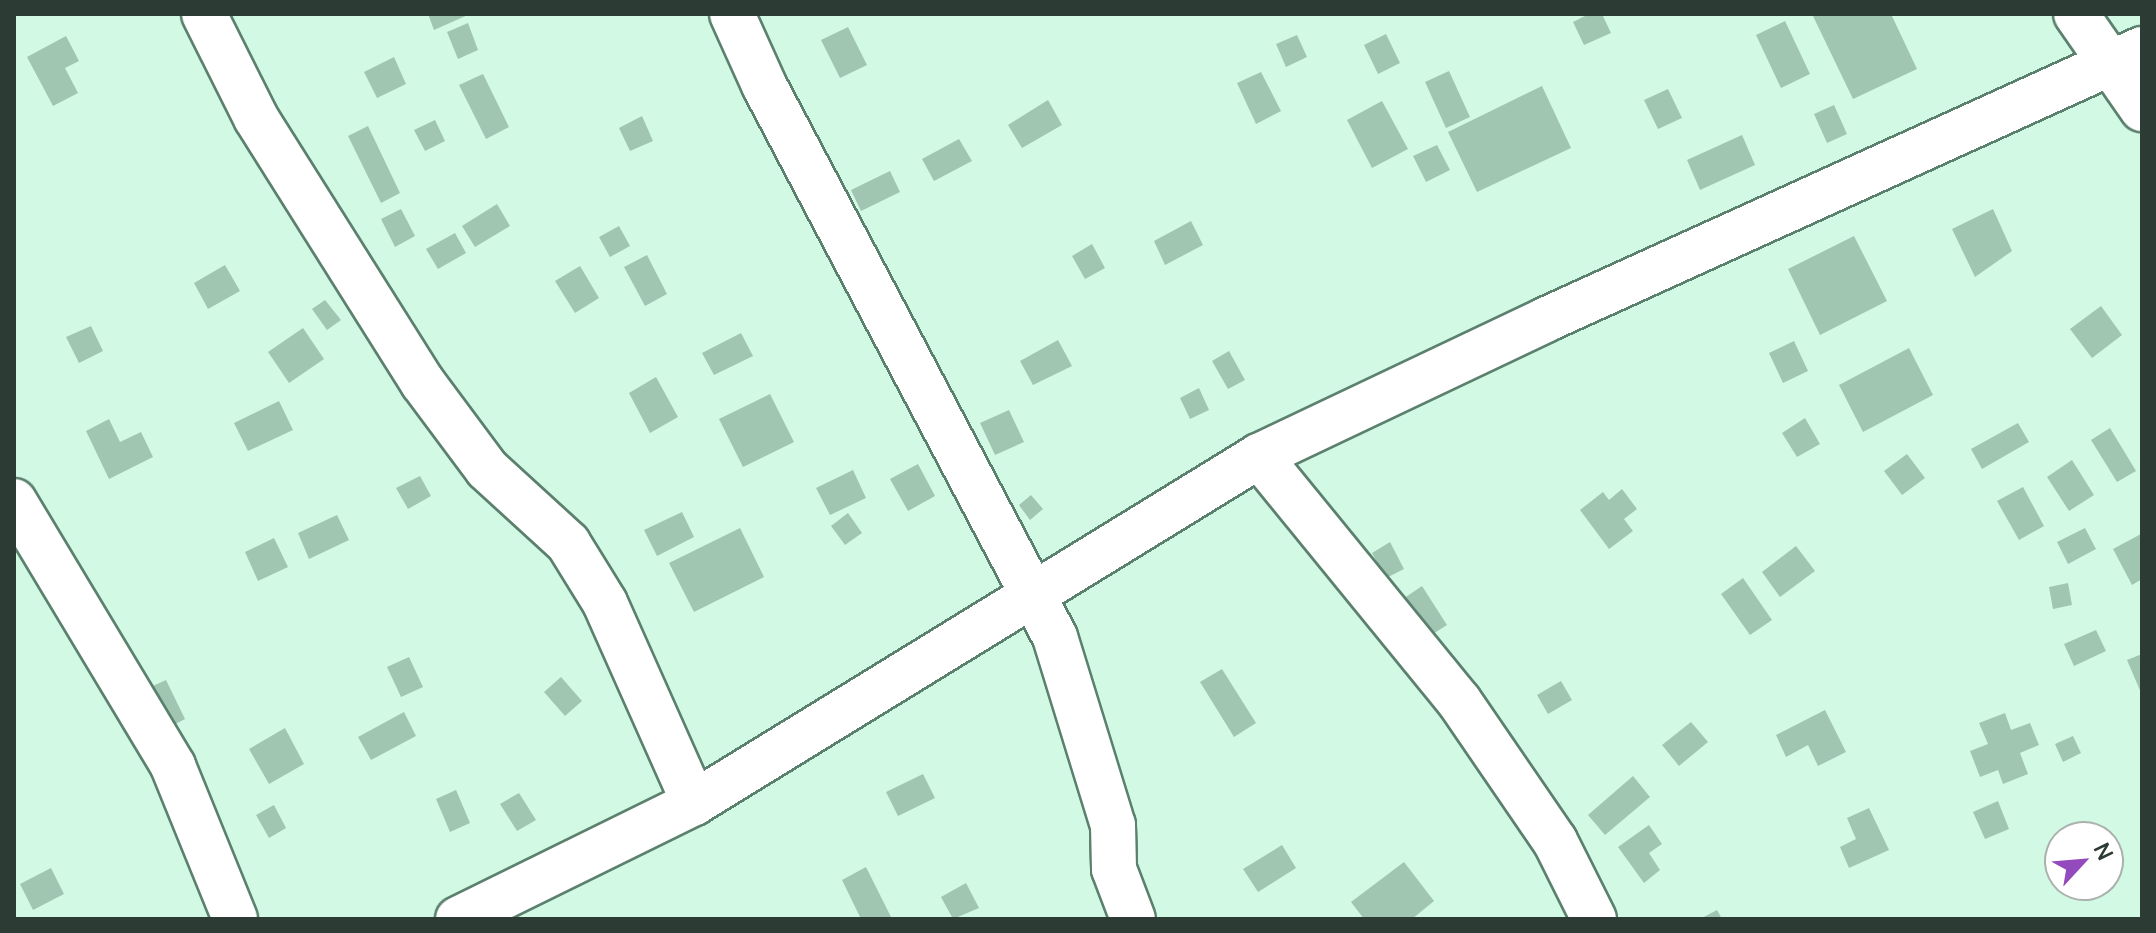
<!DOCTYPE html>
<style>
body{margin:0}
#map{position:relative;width:2156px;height:933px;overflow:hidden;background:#d2f9e4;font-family:Manrope,sans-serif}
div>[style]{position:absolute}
.building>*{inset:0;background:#a0c6b2}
.roads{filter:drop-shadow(2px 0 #5c806e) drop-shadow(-2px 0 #5c806e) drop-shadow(0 2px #5c806e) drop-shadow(0 -2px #5c806e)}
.minor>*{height:44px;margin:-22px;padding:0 22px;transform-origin:22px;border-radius:22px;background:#fff}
span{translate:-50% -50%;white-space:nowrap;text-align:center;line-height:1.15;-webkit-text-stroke:8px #fff;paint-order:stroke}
.frame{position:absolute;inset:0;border:16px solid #2c3b33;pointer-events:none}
.north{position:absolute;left:2044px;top:821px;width:80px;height:80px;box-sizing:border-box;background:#fff;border:2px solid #abb1ad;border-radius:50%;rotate:64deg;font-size:22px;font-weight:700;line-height:32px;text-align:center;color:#2c3b33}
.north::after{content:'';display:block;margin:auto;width:28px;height:36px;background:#934abc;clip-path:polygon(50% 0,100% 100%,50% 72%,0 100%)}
</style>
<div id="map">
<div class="building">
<i style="clip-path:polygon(428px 14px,470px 14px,434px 30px)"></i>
<i style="clip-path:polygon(1589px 14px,1602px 14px,1611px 33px,1584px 45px,1573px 22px)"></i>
<i style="clip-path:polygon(1812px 14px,1891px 14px,1917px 69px,1853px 99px)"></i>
<i style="clip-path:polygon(1785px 21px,1810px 74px,1781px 88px,1756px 35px)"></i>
<i style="clip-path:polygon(468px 23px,478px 50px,458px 59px,447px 32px)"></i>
<i style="clip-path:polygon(848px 27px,867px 65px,840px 78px,821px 40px)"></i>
<i style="clip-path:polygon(1386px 34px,1400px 63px,1378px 74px,1364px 45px)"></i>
<i style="clip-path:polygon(1297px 35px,1307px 57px,1286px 67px,1276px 44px)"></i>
<i style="clip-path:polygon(66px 36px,79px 61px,65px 68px,78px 93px,53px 106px,27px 57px)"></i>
<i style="clip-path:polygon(394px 57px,406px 84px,377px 98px,364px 72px)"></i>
<i style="clip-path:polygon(1449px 71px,1470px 117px,1446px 128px,1425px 82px)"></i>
<i style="clip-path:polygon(1261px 72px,1281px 111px,1256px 124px,1237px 83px)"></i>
<i style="clip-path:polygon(483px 74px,509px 127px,486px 139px,459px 85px)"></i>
<i style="clip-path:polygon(1542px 86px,1571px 148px,1477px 192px,1448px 132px)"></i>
<i style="clip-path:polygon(1668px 89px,1682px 118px,1658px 129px,1644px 100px)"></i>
<i style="clip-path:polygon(1048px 100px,1062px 125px,1022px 148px,1008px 125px)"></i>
<i style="clip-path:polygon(1382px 101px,1408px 149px,1372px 168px,1347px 120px)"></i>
<i style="clip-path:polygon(1834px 105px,1847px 134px,1827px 143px,1814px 114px)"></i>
<i style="clip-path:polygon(642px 116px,653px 141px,630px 151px,619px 128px)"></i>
<i style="clip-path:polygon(435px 120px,445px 141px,425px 151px,414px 130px)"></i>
<i style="clip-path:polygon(368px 126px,400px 193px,381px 203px,348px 136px)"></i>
<i style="clip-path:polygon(1742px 135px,1755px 165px,1700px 190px,1687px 160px)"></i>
<i style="clip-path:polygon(959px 139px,972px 161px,934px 181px,922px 159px)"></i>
<i style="clip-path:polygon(1437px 145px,1450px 170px,1426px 182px,1413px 156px)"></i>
<i style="clip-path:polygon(890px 171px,900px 192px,861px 211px,851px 190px)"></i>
<i style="clip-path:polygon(497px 204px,510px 226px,475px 247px,462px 226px)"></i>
<i style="clip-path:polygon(401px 209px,415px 236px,395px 247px,381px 219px)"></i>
<i style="clip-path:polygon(1993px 209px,2012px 251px,1975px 277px,1952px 229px)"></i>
<i style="clip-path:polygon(1191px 221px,1203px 245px,1165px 265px,1154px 241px)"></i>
<i style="clip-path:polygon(619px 226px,630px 246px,610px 257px,599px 237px)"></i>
<i style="clip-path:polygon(455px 233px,466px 253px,438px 269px,426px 249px)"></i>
<i style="clip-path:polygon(1854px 236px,1887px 301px,1820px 335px,1788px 269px)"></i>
<i style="clip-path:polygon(1092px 244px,1105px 268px,1085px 279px,1072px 256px)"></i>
<i style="clip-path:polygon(647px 255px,667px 294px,645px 306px,624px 267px)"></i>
<i style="clip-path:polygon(225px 265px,240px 291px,208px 309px,194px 283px)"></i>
<i style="clip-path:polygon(580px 266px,599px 298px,575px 313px,555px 281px)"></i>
<i style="clip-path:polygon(325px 300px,341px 320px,327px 330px,312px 309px)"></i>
<i style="clip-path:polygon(2101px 306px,2122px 335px,2092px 358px,2070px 329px)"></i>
<i style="clip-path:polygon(91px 326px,103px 351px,79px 363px,66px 337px)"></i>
<i style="clip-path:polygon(303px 328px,324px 359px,289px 383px,268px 352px)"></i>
<i style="clip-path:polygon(741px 333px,753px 356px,714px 375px,702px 353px)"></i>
<i style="clip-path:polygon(1058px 340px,1072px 366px,1033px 385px,1020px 361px)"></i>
<i style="clip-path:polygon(1794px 341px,1808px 371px,1783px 383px,1769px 353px)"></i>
<i style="clip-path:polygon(1909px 348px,1933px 395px,1863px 432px,1839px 385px)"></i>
<i style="clip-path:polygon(1229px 351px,1245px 380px,1228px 389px,1212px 361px)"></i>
<i style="clip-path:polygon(656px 377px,678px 417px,650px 433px,629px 393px)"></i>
<i style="clip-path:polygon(1199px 388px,1209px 410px,1190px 419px,1180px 398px)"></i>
<i style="clip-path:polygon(770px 394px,794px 442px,743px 467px,719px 419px)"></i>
<i style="clip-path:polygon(279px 401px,293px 430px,248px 451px,234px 423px)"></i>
<i style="clip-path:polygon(1009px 410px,1024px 442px,995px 455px,980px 423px)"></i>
<i style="clip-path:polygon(1805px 418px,1820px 444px,1797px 457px,1782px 433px)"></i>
<i style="clip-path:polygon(109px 419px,120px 442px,141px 432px,153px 457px,109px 479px,86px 431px)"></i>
<i style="clip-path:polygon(2018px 423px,2029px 442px,1982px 469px,1971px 449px)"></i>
<i style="clip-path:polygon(2110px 428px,2136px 471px,2117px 482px,2091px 440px)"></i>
<i style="clip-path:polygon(1907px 454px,1925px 478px,1902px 495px,1884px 471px)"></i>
<i style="clip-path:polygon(2072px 460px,2094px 495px,2069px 511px,2047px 477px)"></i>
<i style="clip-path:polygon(918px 464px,935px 496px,908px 511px,890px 479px)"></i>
<i style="clip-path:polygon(853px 470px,866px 498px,830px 515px,816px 488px)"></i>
<i style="clip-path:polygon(420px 476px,431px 496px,408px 509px,396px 488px)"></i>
<i style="clip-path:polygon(2023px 487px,2044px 526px,2019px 540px,1997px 501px)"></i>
<i style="clip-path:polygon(1622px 489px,1637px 509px,1624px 519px,1633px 531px,1609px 549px,1580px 510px,1603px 492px,1609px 500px)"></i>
<i style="clip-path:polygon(1031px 495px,1043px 509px,1030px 520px,1019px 505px)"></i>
<i style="clip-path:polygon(682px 512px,694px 537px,657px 556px,644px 530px)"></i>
<i style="clip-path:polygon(848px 513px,862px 533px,845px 545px,831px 526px)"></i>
<i style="clip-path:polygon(337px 515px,349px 540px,309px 559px,298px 533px)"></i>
<i style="clip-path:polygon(740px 528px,764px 577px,694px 612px,669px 563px)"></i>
<i style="clip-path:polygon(2085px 528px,2096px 549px,2068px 564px,2057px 542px)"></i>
<i style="clip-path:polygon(2141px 534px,2142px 579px,2132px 585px,2113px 549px)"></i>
<i style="clip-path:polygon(274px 538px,288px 567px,258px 581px,245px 552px)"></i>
<i style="clip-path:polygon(1390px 542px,1404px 569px,1386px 578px,1372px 553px)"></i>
<i style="clip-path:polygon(1796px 546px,1815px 571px,1780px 597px,1762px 572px)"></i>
<i style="clip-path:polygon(1743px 578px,1772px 620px,1750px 635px,1721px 594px)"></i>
<i style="clip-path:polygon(2068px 583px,2072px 605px,2053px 609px,2049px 587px)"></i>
<i style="clip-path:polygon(1422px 586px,1447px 625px,1425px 639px,1400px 601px)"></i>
<i style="clip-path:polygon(2096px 630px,2106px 651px,2074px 666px,2064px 644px)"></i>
<i style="clip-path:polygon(2142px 654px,2142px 695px,2127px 660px)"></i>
<i style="clip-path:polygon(409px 657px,423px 687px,401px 697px,387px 667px)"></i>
<i style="clip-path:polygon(1222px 669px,1256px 723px,1234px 737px,1200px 682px)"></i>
<i style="clip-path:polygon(561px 677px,582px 701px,565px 716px,544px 692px)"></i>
<i style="clip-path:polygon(166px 680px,185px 719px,164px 730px,144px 690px)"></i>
<i style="clip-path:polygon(1561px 681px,1572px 700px,1548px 714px,1537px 695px)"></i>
<i style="clip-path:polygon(1825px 710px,1846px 752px,1818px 766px,1808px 745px,1786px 757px,1776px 735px)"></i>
<i style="clip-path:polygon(404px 712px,416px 736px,371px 760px,358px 737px)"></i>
<i style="clip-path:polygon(2005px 713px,2011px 730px,2030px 723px,2039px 745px,2020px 753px,2028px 774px,2003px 784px,1998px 770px,1980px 777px,1970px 751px,1988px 744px,1979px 723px)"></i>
<i style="clip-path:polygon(1691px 722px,1708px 742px,1679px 766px,1662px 745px)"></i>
<i style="clip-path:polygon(285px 728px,304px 764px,269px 784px,249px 749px)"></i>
<i style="clip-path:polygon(2073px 736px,2081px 753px,2063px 762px,2055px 744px)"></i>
<i style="clip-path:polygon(923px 774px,935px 798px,898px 816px,886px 792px)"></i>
<i style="clip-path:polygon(1633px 776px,1650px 797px,1605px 835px,1588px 815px)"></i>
<i style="clip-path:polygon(456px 790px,470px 823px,450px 832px,436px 799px)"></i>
<i style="clip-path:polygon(519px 793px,536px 820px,517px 831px,500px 804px)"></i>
<i style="clip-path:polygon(1998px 801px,2009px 829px,1985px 839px,1973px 812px)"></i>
<i style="clip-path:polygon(274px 805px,286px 828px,269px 838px,256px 815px)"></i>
<i style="clip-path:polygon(1869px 808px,1889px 850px,1849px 868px,1840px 847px,1856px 839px,1847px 818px)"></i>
<i style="clip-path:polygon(1649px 825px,1662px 844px,1649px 853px,1660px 870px,1644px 883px,1618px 847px)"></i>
<i style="clip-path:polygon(1282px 845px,1296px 868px,1258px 892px,1243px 869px)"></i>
<i style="clip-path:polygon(1404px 862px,1434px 901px,1412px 919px,1364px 919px,1351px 902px)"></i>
<i style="clip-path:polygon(866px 867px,892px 919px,861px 919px,842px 880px)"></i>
<i style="clip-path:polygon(51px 868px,64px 894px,33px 910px,20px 884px)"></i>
<i style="clip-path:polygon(966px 883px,979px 908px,953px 919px,941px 897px)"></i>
<i style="clip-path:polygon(1717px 910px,1722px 919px,1700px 919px)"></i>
</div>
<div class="roads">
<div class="minor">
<i style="left:204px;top:14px;width:116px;rotate:63.4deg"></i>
<i style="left:256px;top:118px;width:313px;rotate:57.8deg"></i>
<i style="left:423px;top:383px;width:107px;rotate:53.3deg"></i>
<i style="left:487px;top:469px;width:110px;rotate:42.4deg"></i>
<i style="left:568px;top:543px;width:70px;rotate:58.3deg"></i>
<i style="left:605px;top:603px;width:219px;rotate:66deg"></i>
<i style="left:732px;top:14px;width:78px;rotate:65.7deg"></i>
<i style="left:764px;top:85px;width:624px;rotate:62.2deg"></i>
<i style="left:1055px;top:637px;width:197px;rotate:72.9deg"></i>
<i style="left:1113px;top:825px;width:44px;rotate:88.7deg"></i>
<i style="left:1114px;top:869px;width:53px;rotate:69.2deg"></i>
<i style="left:2076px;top:14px;width:116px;rotate:55.2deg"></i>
<i style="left:1259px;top:456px;width:316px;rotate:50.8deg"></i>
<i style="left:1459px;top:701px;width:170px;rotate:55.6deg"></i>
<i style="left:1555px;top:841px;width:87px;rotate:63.4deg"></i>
<i style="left:14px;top:501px;width:309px;rotate:59deg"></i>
<i style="left:173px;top:766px;width:165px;rotate:67.9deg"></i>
<i style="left:458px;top:919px;width:263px;rotate:-26.2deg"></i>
<i style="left:694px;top:803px;width:663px;rotate:-31.56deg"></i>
<i style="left:1259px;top:456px;width:317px;rotate:-25.4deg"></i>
<i style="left:1545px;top:320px;width:656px;rotate:-24.42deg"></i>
</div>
</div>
<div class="frame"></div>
<div class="north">N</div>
</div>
